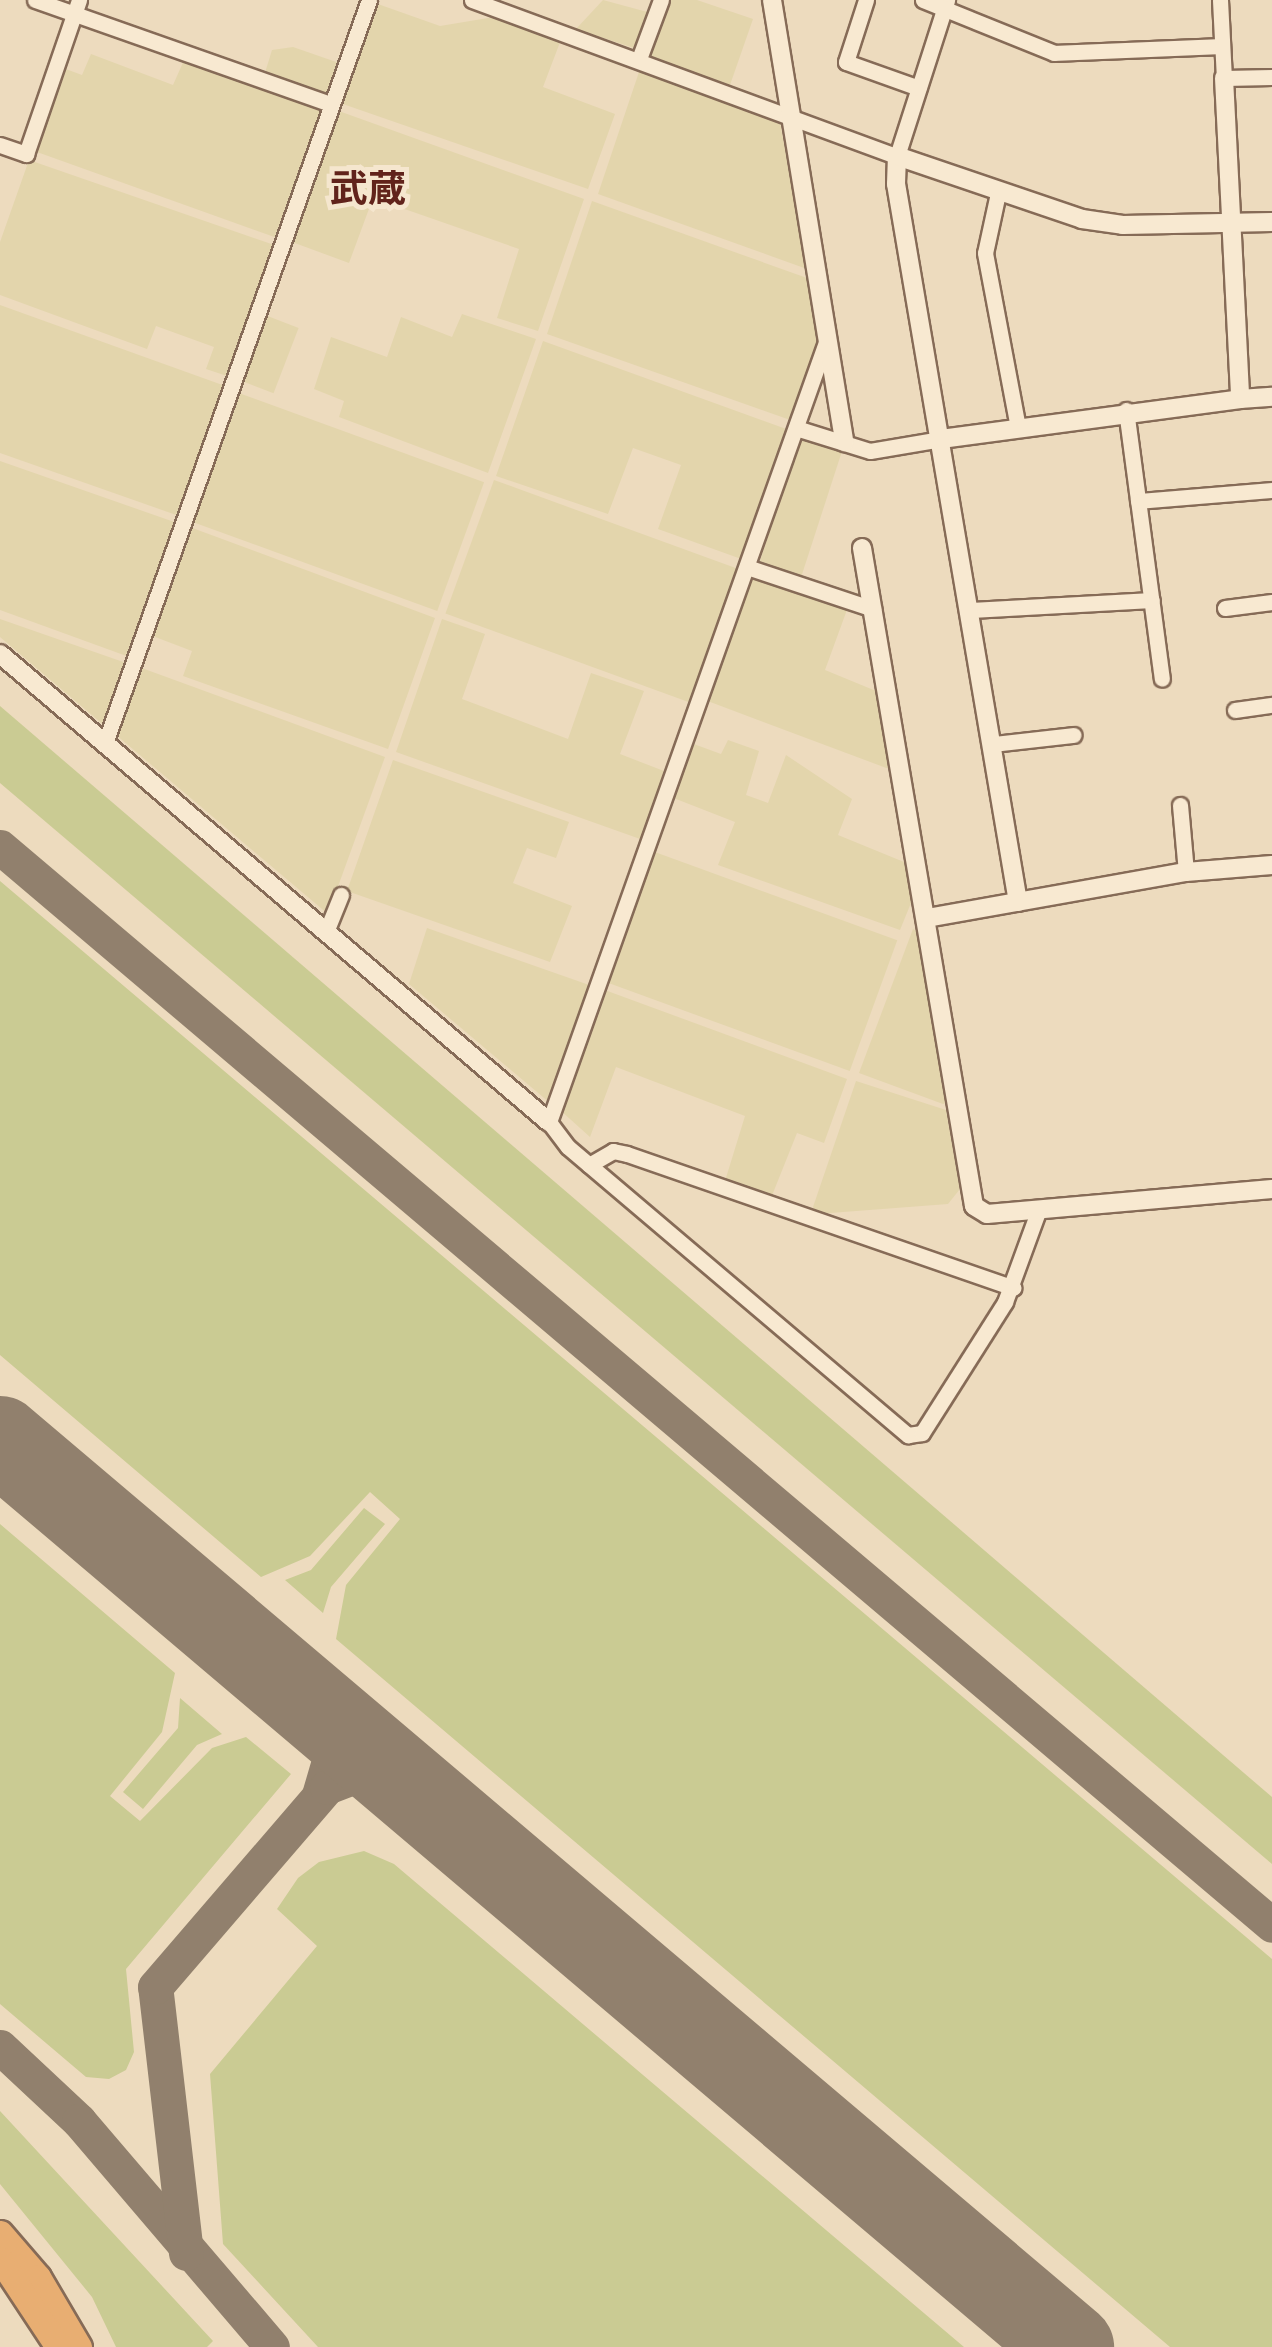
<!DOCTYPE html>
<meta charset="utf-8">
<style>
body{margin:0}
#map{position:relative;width:1272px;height:2347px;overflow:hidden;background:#eddbbe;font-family:Spectral,"Noto Sans JP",serif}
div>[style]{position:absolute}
.farmland>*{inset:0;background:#e3d5ac;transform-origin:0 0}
.green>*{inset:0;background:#cacb93}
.taxiway>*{height:35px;margin:-17.5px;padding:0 17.5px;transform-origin:17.5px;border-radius:17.5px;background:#91806d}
.runway>*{height:88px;margin:-44px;padding:0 44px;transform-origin:44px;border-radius:44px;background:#91806d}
.roads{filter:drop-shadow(2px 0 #866b57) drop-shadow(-2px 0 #866b57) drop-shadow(0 2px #866b57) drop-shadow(0 -2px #866b57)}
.minor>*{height:15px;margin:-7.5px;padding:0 7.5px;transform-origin:7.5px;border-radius:7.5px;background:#f8e9d1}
.tertiary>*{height:18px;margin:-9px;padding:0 9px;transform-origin:9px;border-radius:9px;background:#f8e9d1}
.trunk>*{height:25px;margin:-12.5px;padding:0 12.5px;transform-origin:12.5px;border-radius:12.5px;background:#e8ae72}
span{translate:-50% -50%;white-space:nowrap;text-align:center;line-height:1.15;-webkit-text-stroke:10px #f5e6ce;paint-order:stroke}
.neighbourhood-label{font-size:38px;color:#61231b;font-weight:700}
</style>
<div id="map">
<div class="farmland">
<div style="clip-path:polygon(603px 0,651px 13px,637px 49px,576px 29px)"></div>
<div style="clip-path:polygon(666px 0,697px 0,753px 19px,730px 85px,646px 55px)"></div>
<div style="clip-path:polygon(375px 3px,440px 26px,500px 16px,562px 37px,543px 87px,615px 114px,588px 189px,340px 103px)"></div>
<div style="clip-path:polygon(293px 47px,342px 64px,331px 95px,264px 76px,272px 50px)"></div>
<div style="clip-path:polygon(91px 54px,173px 85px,185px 58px,325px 108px,280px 239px,37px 152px,63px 68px,82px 75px)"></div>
<div style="clip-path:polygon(642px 63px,778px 112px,807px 269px,598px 194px)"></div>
<div style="clip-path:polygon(336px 110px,584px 199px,538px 331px,497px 318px,519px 249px,373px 198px,349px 263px,292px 242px)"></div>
<div style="clip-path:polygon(29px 160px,280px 247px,230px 377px,206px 369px,214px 347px,156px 326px,147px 349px,0 295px,0 242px)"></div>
<div style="clip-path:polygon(592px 201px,807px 278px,818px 349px,793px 421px,547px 334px)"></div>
<div style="clip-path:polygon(0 305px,228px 387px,182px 517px,0 453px)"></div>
<div style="clip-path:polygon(462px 314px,536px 339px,488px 473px,339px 417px,344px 401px,314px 389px,331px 337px,387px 357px,401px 317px,452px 337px)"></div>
<div style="left:265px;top:315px;width:36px;height:70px;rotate:21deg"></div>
<div style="clip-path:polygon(543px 341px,789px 430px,744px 560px,658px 529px,681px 465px,633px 448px,608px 514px,496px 476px)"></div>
<div style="left:236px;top:392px;width:264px;height:137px;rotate:20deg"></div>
<div style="left:801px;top:435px;width:44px;height:137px;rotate:18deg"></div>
<div style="clip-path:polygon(0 461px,180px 524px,132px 658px,0 610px)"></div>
<div style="left:494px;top:480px;width:263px;height:142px;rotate:20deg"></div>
<div style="clip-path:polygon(187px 526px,435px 618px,388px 749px,183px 676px,192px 651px,150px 635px)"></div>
<div style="clip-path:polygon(750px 573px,848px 607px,825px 670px,876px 691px,889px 769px,705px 700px)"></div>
<div style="clip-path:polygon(0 619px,129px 664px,106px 727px,0 637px)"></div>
<div style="clip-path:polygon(442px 619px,485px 634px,462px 699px,568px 739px,591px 673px,644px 691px,620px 754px,669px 773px,643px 840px,396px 752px)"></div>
<div style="clip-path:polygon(139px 667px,385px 757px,328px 914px,115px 734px)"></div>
<div style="clip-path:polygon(728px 740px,759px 751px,746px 795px,768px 803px,786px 755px,852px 799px,838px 835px,904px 862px,913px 898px,900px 930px,718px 865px,735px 822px,671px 797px,691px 743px,721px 754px)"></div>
<div style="clip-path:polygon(393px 760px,569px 822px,556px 858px,527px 848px,513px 883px,572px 906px,550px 962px,347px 891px)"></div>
<div style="left:652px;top:851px;width:261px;height:139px;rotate:20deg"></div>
<div style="clip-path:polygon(427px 928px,592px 986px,550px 1103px,409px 984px)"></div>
<div style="clip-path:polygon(913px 929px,919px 933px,949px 1102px,943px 1104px,859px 1073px)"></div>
<div style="clip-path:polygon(602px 989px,847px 1079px,824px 1143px,797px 1133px,771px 1198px,725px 1181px,745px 1116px,616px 1067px,590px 1137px,560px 1110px)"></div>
<div style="clip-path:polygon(856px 1081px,946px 1110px,960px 1189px,948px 1204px,817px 1214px,813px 1207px)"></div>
</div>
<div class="green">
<div style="clip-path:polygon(0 706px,1272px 1797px,1272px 1864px,0 783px)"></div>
<div style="clip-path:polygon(0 881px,1272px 1959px,1272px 2347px,1170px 2347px,336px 1639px,346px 1585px,400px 1519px,370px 1492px,310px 1556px,261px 1577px,0 1355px)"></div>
<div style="clip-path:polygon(364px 1508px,385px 1524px,331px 1587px,323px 1613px,285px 1580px,311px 1570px)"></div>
<div style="clip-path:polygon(0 1524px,175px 1673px,162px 1732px,110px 1796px,140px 1821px,212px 1748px,246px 1737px,291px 1774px,126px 1969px,134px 2052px,126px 2070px,109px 2079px,86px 2077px,0 2004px)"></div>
<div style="clip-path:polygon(180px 1698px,222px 1734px,197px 1745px,143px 1809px,123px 1792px,178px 1728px)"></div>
<div style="clip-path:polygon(364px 1851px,394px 1864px,964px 2347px,318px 2347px,223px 2244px,210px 2074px,317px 1946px,277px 1909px,298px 1878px,319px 1862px)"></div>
<div style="clip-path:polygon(0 2111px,213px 2341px,207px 2347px,116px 2347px,92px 2297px,0 2184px)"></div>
</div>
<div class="taxiway">
<div style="left:0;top:847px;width:1667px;rotate:40.28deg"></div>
<div style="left:319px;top:1795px;width:50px;rotate:-73.7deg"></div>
<div style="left:333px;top:1747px;width:36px;rotate:-108deg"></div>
<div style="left:0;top:2047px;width:108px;rotate:43.1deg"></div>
<div style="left:79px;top:2121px;width:297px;rotate:49.5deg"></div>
<div style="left:186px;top:2253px;width:268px;rotate:-96.6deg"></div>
<div style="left:155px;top:1987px;width:264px;rotate:-49.3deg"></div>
<div style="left:327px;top:1787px;width:39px;rotate:-21deg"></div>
<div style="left:363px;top:1773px;width:41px;rotate:11.3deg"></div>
</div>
<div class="runway">
<div style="left:0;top:1440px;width:1403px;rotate:40.29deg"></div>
</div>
<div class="roads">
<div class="minor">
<div style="left:35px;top:0;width:314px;rotate:19.4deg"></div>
<div style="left:472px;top:0;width:453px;rotate:20.2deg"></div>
<div style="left:897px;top:156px;width:164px;rotate:-72.2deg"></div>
<div style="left:866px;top:0;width:65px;rotate:107.9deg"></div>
<div style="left:846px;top:62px;width:77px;rotate:19.6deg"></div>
<div style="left:923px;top:0;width:141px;rotate:22deg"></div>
<div style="left:1054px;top:53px;width:167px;rotate:-2.4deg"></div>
<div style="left:1220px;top:0;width:78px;rotate:87.1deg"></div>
<div style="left:1224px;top:78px;width:48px;rotate:-1.2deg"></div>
<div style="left:639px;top:59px;width:63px;rotate:-69.6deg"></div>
<div style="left:0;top:145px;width:28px;rotate:19deg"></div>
<div style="left:26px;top:154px;width:163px;rotate:-71deg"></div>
<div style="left:998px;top:193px;width:61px;rotate:102.2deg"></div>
<div style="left:985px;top:253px;width:178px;rotate:79.3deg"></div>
<div style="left:1126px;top:410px;width:271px;rotate:82.4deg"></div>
<div style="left:796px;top:428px;width:77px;rotate:17.3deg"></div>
<div style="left:870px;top:451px;width:72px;rotate:-9.6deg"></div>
<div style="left:1138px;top:501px;width:134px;rotate:-4.7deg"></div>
<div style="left:747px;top:567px;width:133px;rotate:18.4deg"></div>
<div style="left:1225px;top:608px;width:47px;rotate:-7.3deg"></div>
<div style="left:971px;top:610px;width:181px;rotate:-3.2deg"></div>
<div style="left:1235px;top:710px;width:37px;rotate:-8deg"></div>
<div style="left:105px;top:743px;width:789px;rotate:-70.44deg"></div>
<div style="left:993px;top:744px;width:81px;rotate:-6.4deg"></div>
<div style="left:1180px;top:805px;width:67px;rotate:84.9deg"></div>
<div style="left:326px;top:932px;width:40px;rotate:-68deg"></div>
<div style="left:549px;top:1122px;width:831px;rotate:-70.45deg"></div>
<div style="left:549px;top:1122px;width:31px;rotate:53deg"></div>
<div style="left:568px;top:1147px;width:446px;rotate:40.3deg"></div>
<div style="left:908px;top:1435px;width:14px;rotate:-8deg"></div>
<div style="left:922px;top:1433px;width:155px;rotate:-57.6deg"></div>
<div style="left:1005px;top:1302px;width:99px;rotate:-69.9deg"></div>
<div style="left:589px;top:1165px;width:28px;rotate:-30deg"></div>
<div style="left:613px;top:1151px;width:14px;rotate:12deg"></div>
<div style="left:627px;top:1154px;width:409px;rotate:19.1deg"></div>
</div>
<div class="tertiary">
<div style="left:772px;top:0;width:448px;rotate:80.7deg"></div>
<div style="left:1224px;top:78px;width:321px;rotate:87.1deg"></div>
<div style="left:1240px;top:399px;width:32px;rotate:-4deg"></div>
<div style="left:941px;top:439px;width:302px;rotate:-7.6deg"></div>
<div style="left:862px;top:548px;width:667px;rotate:80.34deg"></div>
<div style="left:974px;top:1206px;width:15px;rotate:32deg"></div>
<div style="left:987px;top:1214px;width:286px;rotate:-5deg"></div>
<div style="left:0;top:654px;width:721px;rotate:40.45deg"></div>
<div style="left:1018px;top:902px;width:728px;rotate:-99.64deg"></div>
<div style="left:896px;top:184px;width:28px;rotate:-88deg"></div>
<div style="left:897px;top:156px;width:195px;rotate:18.8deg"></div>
<div style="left:1082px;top:219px;width:41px;rotate:8.3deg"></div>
<div style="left:1123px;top:225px;width:149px;rotate:-1.2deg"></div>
<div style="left:927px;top:918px;width:263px;rotate:-10.1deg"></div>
<div style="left:1186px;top:872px;width:86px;rotate:-4.7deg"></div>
</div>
<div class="trunk">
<div style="left:0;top:2233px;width:58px;rotate:49.2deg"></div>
<div style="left:38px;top:2277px;width:81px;rotate:59.6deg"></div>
<div style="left:0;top:2259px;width:105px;rotate:56.6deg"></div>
</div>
</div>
<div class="neighbourhood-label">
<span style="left:368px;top:192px">武蔵</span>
</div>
</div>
